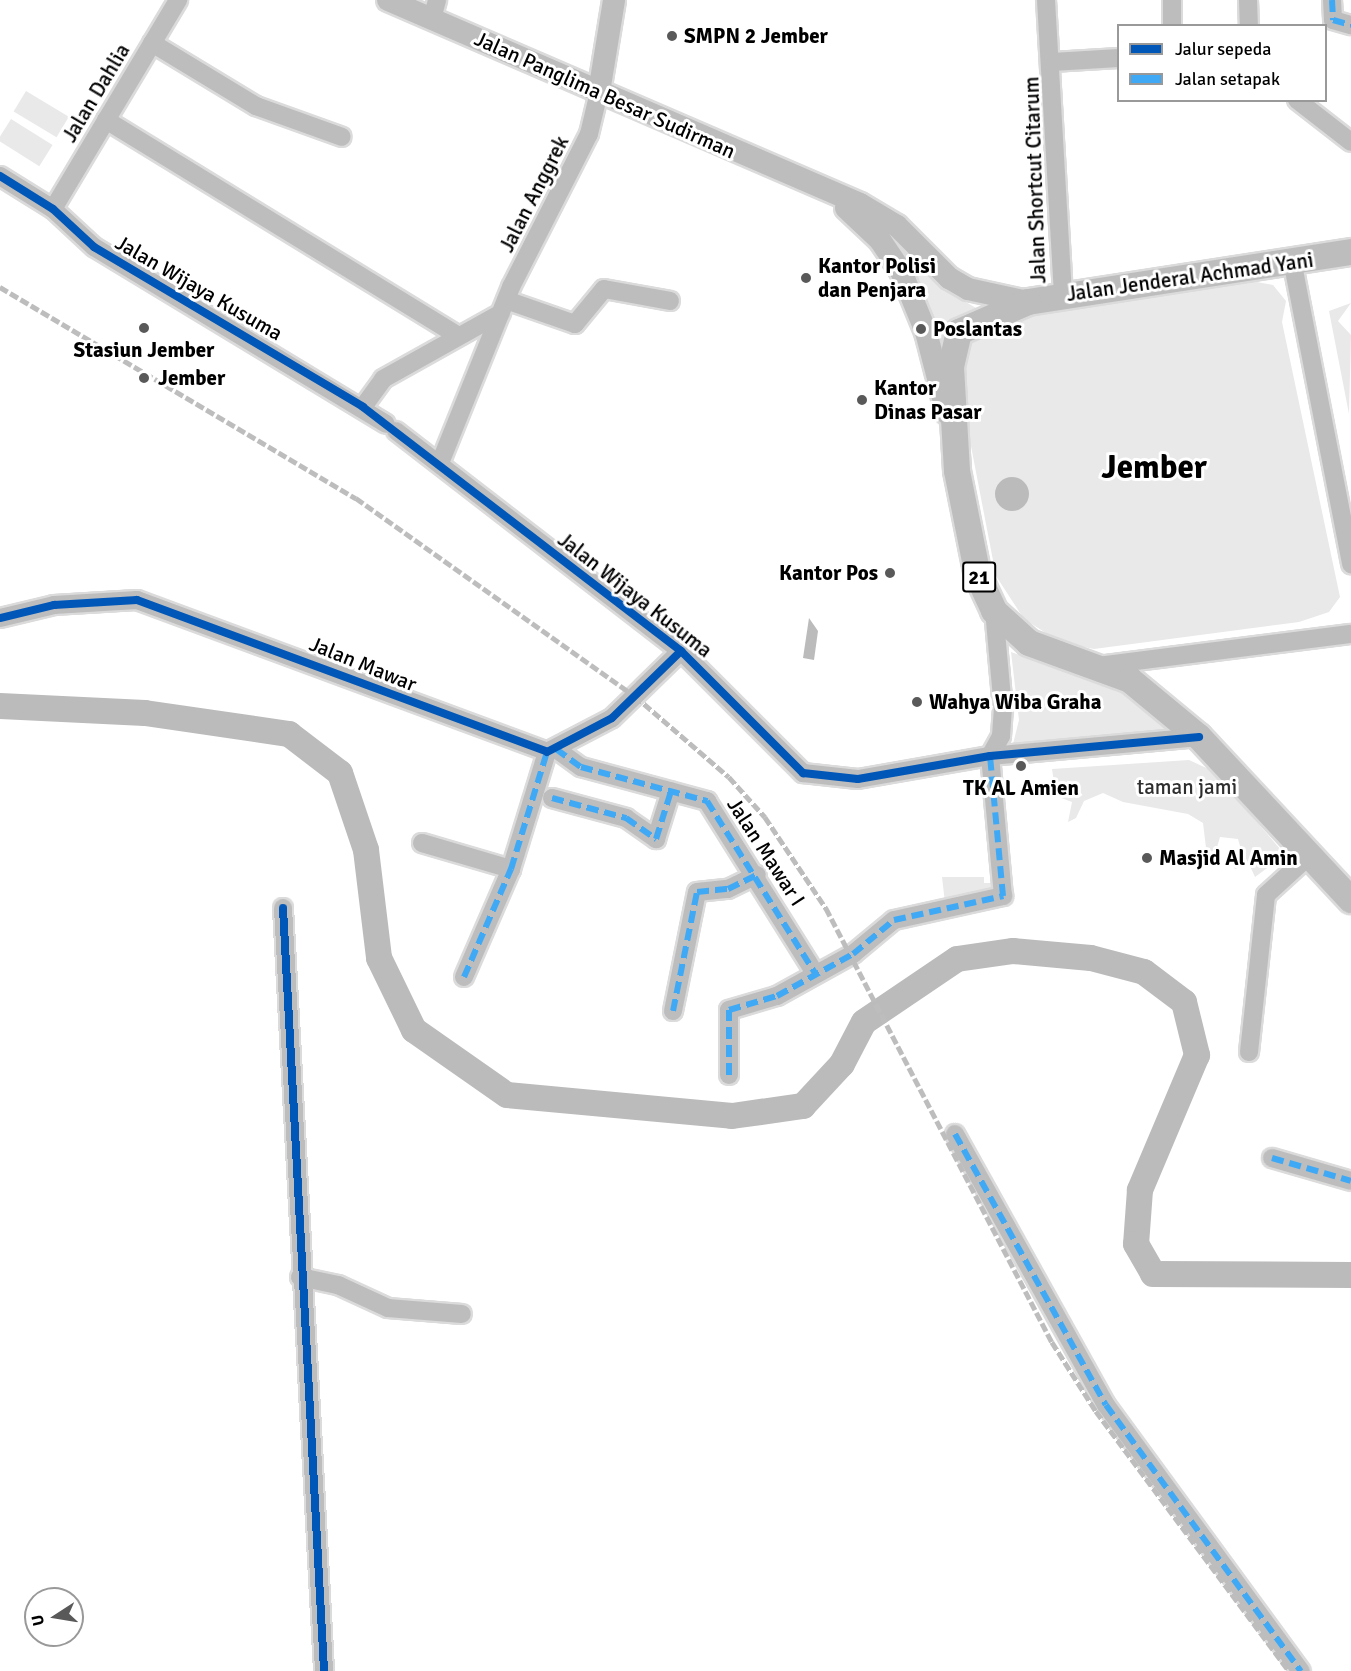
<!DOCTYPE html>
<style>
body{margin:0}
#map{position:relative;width:1351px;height:1671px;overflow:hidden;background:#fff;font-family:Signika,sans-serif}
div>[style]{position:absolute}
.green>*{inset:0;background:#e9e9e9;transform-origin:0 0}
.water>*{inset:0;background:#bbb}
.round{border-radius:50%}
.river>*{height:26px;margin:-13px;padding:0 13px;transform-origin:13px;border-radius:13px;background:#bbb}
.roads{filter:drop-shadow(2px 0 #dbdbdb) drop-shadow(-2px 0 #dbdbdb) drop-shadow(0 2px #dbdbdb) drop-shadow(0 -2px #dbdbdb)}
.minor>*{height:18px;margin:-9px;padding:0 9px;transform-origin:9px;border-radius:9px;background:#bdbdbd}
.major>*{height:22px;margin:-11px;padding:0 11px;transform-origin:11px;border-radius:11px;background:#bdbdbd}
.highway>*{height:26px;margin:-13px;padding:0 13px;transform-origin:13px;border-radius:13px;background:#bdbdbd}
.rail>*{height:4.5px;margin-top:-2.25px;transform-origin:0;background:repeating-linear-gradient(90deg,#bdbdbd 0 9px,transparent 0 12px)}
.quiet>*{height:6px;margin-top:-3px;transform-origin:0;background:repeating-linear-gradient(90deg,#3fa9f5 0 12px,transparent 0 18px)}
.cycleway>*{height:8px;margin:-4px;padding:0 4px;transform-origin:4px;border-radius:4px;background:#0057b8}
.dots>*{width:16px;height:16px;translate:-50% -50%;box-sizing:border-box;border:3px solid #fff;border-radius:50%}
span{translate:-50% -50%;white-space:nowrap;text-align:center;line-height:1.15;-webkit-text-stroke:6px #fff;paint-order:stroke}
.shield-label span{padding:2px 4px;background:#fff;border:2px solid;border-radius:4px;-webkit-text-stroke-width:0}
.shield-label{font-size:20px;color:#000;font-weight:700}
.poi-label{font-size:21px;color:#000;font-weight:700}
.left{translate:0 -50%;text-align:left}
.right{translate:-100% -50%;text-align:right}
.street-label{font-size:21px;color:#000}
.park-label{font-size:21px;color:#2e2e2e}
.town-label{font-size:33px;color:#000;font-weight:700}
.legend{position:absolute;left:1117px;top:24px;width:210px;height:78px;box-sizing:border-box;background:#fff;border:2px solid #999;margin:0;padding:8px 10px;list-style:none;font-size:18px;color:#000}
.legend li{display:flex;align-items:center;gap:12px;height:30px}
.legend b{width:30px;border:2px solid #999}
.north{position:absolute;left:24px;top:1587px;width:60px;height:60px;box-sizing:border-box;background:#fff;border:2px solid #999;border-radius:50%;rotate:258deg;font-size:16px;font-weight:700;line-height:24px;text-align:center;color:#000}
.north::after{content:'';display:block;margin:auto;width:21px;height:27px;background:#595959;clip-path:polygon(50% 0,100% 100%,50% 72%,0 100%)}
</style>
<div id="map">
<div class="green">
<div style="left:26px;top:91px;width:50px;height:24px;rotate:31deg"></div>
<div style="left:11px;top:119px;width:49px;height:25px;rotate:32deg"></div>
<div style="clip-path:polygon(871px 216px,949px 292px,976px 308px,940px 366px,927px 304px,898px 248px)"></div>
<div style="clip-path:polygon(1251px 281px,1273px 285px,1286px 301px,1282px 322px,1340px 597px,1329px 612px,1299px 622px,1094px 649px,1060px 642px,1024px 619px,996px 576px,961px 394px,961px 346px,992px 323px)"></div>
<div style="clip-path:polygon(1351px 303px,1338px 321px,1351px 335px,1349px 414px,1329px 311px)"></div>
<div style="clip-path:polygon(1011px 652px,1127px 694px,1180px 734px,1012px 748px,1019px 720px)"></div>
<div style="clip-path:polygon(1189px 760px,1213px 771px,1293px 864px,1281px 872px,1274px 863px,1255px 877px,1249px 864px,1235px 869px,1231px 863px,1242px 853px,1238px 839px,1220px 837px,1215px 854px,1206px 848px,1203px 823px,1188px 814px,1123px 802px,1103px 793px,1084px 801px,1076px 818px,1068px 822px,1072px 802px,1056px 796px,1052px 769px)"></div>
<div style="clip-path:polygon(942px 877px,984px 877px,984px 883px,995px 883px,995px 895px,945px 903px)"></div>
</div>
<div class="water">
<div class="round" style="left:995px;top:477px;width:34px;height:34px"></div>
<div style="clip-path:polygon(809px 618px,818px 631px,814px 660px,803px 658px)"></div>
</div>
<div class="river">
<div style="left:0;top:706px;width:145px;rotate:2.8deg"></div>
<div style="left:145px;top:713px;width:146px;rotate:8.3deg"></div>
<div style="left:289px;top:734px;width:64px;rotate:37.4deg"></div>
<div style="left:340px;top:773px;width:81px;rotate:71.3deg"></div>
<div style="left:366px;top:850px;width:109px;rotate:83.1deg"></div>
<div style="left:379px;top:958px;width:80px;rotate:64.1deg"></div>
<div style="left:414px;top:1030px;width:113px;rotate:35deg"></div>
<div style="left:507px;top:1095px;width:226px;rotate:5.3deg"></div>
<div style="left:732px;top:1116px;width:72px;rotate:-8deg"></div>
<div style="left:803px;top:1106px;width:57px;rotate:-47.1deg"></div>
<div style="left:842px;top:1064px;width:47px;rotate:-62.4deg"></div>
<div style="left:864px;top:1022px;width:112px;rotate:-34.1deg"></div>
<div style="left:957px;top:959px;width:57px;rotate:-8.1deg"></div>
<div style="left:1013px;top:951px;width:78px;rotate:5.1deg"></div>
<div style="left:1091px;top:958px;width:55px;rotate:14.8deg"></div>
<div style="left:1144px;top:972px;width:50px;rotate:36.9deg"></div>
<div style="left:1184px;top:1002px;width:55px;rotate:76.2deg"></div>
<div style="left:1197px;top:1055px;width:147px;rotate:112.9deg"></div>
<div style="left:1140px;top:1190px;width:54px;rotate:94.2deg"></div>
<div style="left:1136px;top:1244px;width:34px;rotate:60deg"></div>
<div style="left:1153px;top:1274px;width:198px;rotate:0.3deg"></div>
</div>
<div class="roads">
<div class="minor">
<div style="left:1046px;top:0;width:295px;rotate:86.7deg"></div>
<div style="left:1248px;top:0;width:26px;rotate:88deg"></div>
<div style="left:1332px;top:0;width:20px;rotate:87deg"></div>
<div style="left:1333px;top:20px;width:19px;rotate:16deg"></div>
<div style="left:432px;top:19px;width:20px;rotate:-75deg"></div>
<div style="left:1172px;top:26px;width:26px;rotate:-90deg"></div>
<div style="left:152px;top:43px;width:122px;rotate:31.2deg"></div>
<div style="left:256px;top:106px;width:91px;rotate:19.8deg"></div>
<div style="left:1053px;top:62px;width:65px;rotate:-3.5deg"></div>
<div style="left:1297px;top:100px;width:68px;rotate:37.9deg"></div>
<div style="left:106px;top:120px;width:412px;rotate:31.5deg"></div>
<div style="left:0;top:176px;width:62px;rotate:31.9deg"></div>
<div style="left:53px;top:209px;width:56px;rotate:42.8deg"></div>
<div style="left:94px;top:247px;width:341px;rotate:31.2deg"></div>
<div style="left:53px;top:209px;width:244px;rotate:-59.1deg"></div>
<div style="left:1293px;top:265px;width:305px;rotate:79deg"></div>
<div style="left:506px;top:300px;width:73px;rotate:19.2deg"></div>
<div style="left:575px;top:324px;width:45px;rotate:-50.4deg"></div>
<div style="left:604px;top:289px;width:67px;rotate:10.3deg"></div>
<div style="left:363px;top:407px;width:34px;rotate:-54deg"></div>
<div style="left:383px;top:379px;width:135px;rotate:-29.2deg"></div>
<div style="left:396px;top:431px;width:360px;rotate:37.7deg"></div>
<div style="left:681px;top:651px;width:173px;rotate:45deg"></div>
<div style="left:803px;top:773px;width:55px;rotate:6.2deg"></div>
<div style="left:858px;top:779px;width:134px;rotate:-9.9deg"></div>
<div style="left:990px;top:756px;width:210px;rotate:-5.2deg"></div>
<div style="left:440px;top:463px;width:190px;rotate:-68deg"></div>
<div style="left:511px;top:287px;width:172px;rotate:-63deg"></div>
<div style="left:589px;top:134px;width:43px;rotate:-76.6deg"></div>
<div style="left:0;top:618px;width:56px;rotate:-13.5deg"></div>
<div style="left:54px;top:605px;width:83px;rotate:-3.4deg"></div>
<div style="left:137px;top:600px;width:437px;rotate:20.3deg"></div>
<div style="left:547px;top:752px;width:73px;rotate:-27.6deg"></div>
<div style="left:612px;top:718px;width:96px;rotate:-44.2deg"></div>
<div style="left:1097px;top:666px;width:256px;rotate:-7.2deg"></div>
<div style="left:556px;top:749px;width:31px;rotate:36deg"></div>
<div style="left:581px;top:767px;width:131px;rotate:15.1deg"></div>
<div style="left:707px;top:801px;width:203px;rotate:57.9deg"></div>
<div style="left:990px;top:756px;width:23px;rotate:-61deg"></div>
<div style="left:1001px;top:736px;width:27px;rotate:-86deg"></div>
<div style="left:1003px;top:709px;width:98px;rotate:-95.2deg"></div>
<div style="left:552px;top:798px;width:77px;rotate:15.1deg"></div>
<div style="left:626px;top:818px;width:37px;rotate:35deg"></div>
<div style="left:656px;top:839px;width:50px;rotate:-72.6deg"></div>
<div style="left:422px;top:843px;width:93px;rotate:16.3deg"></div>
<div style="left:283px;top:908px;width:764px;rotate:86.92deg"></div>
<div style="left:464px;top:977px;width:118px;rotate:-66.5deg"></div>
<div style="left:511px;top:869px;width:122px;rotate:-72.9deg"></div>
<div style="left:673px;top:1011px;width:121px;rotate:-78.6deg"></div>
<div style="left:697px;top:892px;width:31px;rotate:-6deg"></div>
<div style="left:728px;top:889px;width:32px;rotate:-26deg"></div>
<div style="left:1249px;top:1052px;width:158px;rotate:-83.8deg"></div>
<div style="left:1266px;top:895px;width:61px;rotate:-42.3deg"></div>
<div style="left:729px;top:1075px;width:65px;rotate:-90deg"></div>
<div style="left:729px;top:1010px;width:50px;rotate:-16.3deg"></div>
<div style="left:777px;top:996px;width:87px;rotate:-28.9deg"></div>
<div style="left:853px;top:954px;width:53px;rotate:-39.7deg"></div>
<div style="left:894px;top:920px;width:112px;rotate:-12.4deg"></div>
<div style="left:1003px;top:896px;width:141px;rotate:-95.3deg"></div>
<div style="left:955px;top:1134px;width:310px;rotate:60.9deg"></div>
<div style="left:1106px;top:1405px;width:330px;rotate:53.8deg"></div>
<div style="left:1272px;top:1158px;width:82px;rotate:16.2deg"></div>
<div style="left:300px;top:1277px;width:39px;rotate:12deg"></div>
<div style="left:338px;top:1285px;width:55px;rotate:24.7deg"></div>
<div style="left:388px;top:1308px;width:74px;rotate:4.6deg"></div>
</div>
<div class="major">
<div style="left:388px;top:0;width:514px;rotate:23.37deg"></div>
<div style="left:860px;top:204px;width:43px;rotate:30.7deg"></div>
<div style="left:897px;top:226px;width:74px;rotate:45deg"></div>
<div style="left:949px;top:278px;width:22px;rotate:30deg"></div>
<div style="left:968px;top:289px;width:61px;rotate:12.2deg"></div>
<div style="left:599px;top:92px;width:93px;rotate:-80.7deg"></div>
<div style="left:846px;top:208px;width:47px;rotate:43.3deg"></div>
<div style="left:880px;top:240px;width:37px;rotate:56deg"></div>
<div style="left:901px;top:271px;width:66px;rotate:67.7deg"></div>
<div style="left:926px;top:332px;width:84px;rotate:75.5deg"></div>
</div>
<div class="highway">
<div style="left:1351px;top:252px;width:327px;rotate:171.2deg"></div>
<div style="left:1028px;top:302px;width:75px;rotate:156.5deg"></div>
<div style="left:959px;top:332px;width:36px;rotate:103deg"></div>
<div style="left:951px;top:367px;width:104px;rotate:86.7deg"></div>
<div style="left:957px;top:471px;width:107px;rotate:78.7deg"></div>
<div style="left:978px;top:576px;width:38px;rotate:65deg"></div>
<div style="left:994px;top:611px;width:47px;rotate:42.4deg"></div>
<div style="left:1029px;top:643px;width:108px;rotate:20.1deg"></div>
<div style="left:1130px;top:680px;width:89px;rotate:39.6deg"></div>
<div style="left:1199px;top:737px;width:223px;rotate:47deg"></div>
</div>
</div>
<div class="rail">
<div style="left:0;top:287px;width:414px;rotate:30.7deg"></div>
<div style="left:356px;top:498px;width:342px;rotate:35.4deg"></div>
<div style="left:635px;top:696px;width:124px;rotate:40.8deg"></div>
<div style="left:729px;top:777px;width:54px;rotate:48deg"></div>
<div style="left:765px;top:817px;width:110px;rotate:56.2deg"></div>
<div style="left:826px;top:908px;width:489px;rotate:62.5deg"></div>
<div style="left:1052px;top:1342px;width:82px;rotate:57.5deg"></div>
<div style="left:1096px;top:1411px;width:324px;rotate:53.4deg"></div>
</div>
<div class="quiet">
<div style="left:1332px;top:0;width:20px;rotate:87deg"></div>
<div style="left:1333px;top:20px;width:19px;rotate:16deg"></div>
<div style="left:556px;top:749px;width:31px;rotate:36deg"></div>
<div style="left:581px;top:767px;width:131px;rotate:15.1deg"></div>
<div style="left:707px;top:801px;width:203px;rotate:57.9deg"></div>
<div style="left:552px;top:798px;width:77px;rotate:15.1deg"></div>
<div style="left:626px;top:818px;width:37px;rotate:35deg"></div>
<div style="left:656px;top:839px;width:50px;rotate:-72.6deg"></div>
<div style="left:464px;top:977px;width:118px;rotate:-66.5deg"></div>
<div style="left:511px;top:869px;width:122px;rotate:-72.9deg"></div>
<div style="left:673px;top:1011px;width:121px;rotate:-78.6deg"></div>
<div style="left:697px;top:892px;width:31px;rotate:-6deg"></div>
<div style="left:728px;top:889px;width:32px;rotate:-26deg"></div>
<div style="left:729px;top:1075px;width:65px;rotate:-90deg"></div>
<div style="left:729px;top:1010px;width:50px;rotate:-16.3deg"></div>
<div style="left:777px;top:996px;width:87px;rotate:-28.9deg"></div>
<div style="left:853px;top:954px;width:53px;rotate:-39.7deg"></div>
<div style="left:894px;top:920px;width:112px;rotate:-12.4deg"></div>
<div style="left:1003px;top:896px;width:141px;rotate:-95.3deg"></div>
<div style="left:955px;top:1134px;width:310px;rotate:60.9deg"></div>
<div style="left:1106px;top:1405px;width:330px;rotate:53.8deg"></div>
<div style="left:1272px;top:1158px;width:82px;rotate:16.2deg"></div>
</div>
<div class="cycleway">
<div style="left:0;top:176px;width:62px;rotate:31.9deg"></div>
<div style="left:53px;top:209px;width:56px;rotate:42.8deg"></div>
<div style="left:94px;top:247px;width:313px;rotate:30.7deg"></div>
<div style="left:363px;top:407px;width:401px;rotate:37.5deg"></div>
<div style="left:681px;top:651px;width:173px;rotate:45deg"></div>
<div style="left:803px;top:773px;width:55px;rotate:6.2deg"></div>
<div style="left:858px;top:779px;width:134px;rotate:-9.9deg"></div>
<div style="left:990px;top:756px;width:210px;rotate:-5.2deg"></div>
<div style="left:0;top:618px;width:56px;rotate:-13.5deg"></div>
<div style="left:54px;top:605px;width:83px;rotate:-3.4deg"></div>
<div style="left:137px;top:600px;width:437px;rotate:20.3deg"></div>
<div style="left:547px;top:752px;width:73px;rotate:-27.6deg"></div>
<div style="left:612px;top:718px;width:96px;rotate:-44.2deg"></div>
<div style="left:283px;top:908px;width:764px;rotate:86.92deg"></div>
</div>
<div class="dots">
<div style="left:672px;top:36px;background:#595959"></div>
<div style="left:806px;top:278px;background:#595959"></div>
<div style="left:144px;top:328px;background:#595959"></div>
<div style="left:921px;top:329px;background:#595959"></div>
<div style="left:144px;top:378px;background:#595959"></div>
<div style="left:862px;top:400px;background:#595959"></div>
<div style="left:890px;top:573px;background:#595959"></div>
<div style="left:917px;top:702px;background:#595959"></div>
<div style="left:1021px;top:766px;background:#595959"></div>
<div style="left:1147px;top:858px;background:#595959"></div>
</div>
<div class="shield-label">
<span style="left:979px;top:577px">21</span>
</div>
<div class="poi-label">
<span class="left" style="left:684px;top:36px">SMPN 2 Jember</span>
<span class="left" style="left:818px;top:278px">Kantor Polisi<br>dan Penjara</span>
<span class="left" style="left:933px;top:329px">Poslantas</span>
<span style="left:144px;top:350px">Stasiun Jember</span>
<span class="left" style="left:158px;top:378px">Jember</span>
<span class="left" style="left:874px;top:400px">Kantor<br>Dinas Pasar</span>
<span class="right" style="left:878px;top:573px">Kantor Pos</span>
<span class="left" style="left:929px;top:702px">Wahya Wiba Graha</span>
<span style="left:1021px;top:788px">TK AL Amien</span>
<span class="left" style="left:1159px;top:858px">Masjid Al Amin</span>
</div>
<div class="street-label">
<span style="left:96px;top:93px;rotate:-59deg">Jalan Dahlia</span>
<span style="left:605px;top:95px;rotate:24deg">Jalan Panglima Besar Sudirman</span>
<span style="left:1035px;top:180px;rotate:-92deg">Jalan Shortcut Citarum</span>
<span style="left:534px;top:194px;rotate:-63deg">Jalan Anggrek</span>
<span style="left:1190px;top:277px;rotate:-8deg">Jalan Jenderal Achmad Yani</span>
<span style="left:199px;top:288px;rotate:30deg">Jalan Wijaya Kusuma</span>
<span style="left:635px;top:595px;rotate:38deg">Jalan Wijaya Kusuma</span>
<span style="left:363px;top:664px;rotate:22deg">Jalan Mawar</span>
<span style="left:766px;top:852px;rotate:57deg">Jalan Mawar I</span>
</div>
<div class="park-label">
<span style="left:1187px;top:787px">taman jami</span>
</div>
<div class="town-label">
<span style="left:1154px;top:468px">Jember</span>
</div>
<ul class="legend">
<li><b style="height:8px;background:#0057b8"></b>Jalur sepeda</li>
<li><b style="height:8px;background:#3fa9f5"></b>Jalan setapak</li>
</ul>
<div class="north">U</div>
</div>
